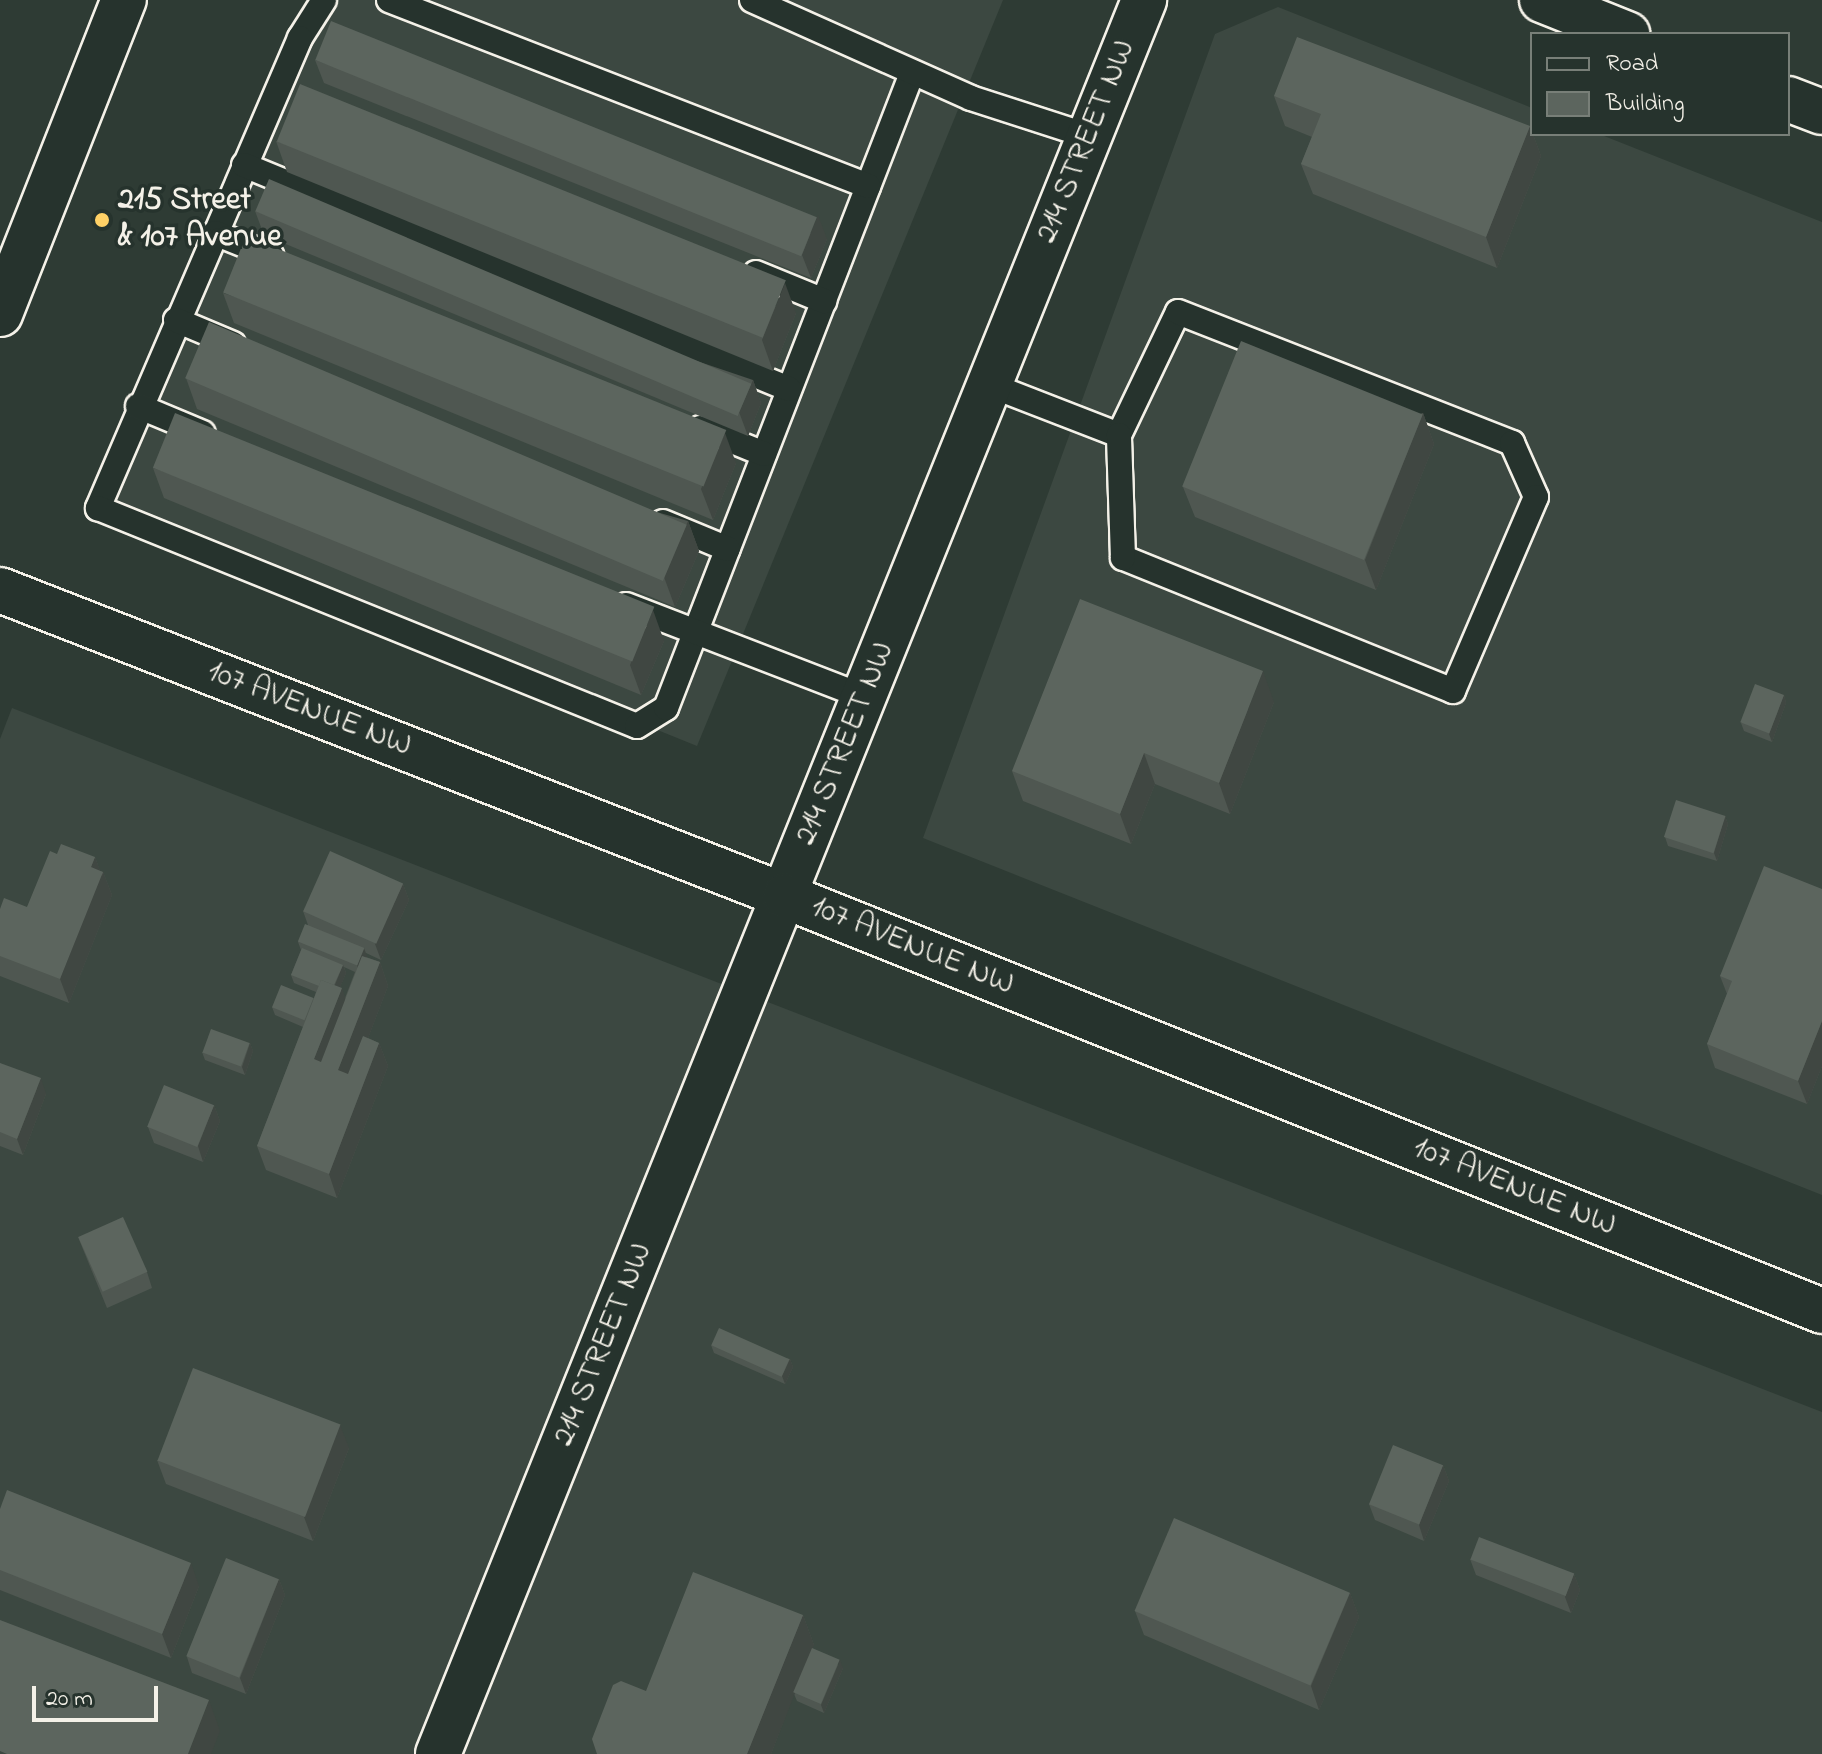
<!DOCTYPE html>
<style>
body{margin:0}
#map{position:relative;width:1822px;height:1754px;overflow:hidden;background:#2e3b34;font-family:"Indie Flower",sans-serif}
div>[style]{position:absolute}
.built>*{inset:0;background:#3c4841}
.roads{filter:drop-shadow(2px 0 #f4f1e8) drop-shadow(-2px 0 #f4f1e8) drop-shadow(0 2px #f4f1e8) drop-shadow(0 -2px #f4f1e8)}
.lane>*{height:24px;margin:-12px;padding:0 12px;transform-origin:12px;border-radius:12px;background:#26332d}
.street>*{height:44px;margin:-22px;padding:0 22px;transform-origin:22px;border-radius:22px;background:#26332d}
.secondary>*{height:44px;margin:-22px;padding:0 22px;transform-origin:22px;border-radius:22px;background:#26332d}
.wall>*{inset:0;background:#4f5751}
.shaded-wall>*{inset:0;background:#404742}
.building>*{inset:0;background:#5c655e;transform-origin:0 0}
.dots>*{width:22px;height:22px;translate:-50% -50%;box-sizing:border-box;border:4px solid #26332d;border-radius:50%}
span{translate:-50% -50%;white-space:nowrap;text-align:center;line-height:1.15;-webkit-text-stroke:7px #26332d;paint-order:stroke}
.street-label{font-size:32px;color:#f4f1e8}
.poi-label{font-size:32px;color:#f4f1e8;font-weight:700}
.left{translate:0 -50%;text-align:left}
.legend{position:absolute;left:1530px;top:32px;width:260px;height:104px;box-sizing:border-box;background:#26332d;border:2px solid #787f78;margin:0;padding:10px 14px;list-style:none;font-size:24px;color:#f4f1e8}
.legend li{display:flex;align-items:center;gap:16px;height:40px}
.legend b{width:40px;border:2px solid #787f78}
.scale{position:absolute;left:32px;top:1686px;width:126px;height:36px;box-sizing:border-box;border:4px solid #f4f1e8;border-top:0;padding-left:10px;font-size:24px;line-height:28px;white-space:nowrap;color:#f4f1e8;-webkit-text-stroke:6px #26332d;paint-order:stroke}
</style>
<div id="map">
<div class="built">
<div style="clip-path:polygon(306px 0,1003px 0,697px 746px,106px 507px)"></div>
<div style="clip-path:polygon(1278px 7px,1532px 108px,1532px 134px,1599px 134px,1822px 222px,1822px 1195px,923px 838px,1215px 34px)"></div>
<div style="clip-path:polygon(12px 708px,1822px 1412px,1822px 1754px,0 1754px,0 739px)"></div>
</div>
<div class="roads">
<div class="lane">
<div style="left:324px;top:0;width:45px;rotate:122.3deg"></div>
<div style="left:300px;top:38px;width:512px;rotate:113.26deg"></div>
<div style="left:98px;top:508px;width:581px;rotate:22.02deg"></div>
<div style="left:637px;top:726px;width:34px;rotate:-32deg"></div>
<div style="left:666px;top:708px;width:681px;rotate:-68.82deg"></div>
<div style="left:389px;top:0;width:514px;rotate:21.22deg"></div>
<div style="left:752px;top:0;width:240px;rotate:24.1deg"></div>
<div style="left:971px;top:98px;width:124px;rotate:17.9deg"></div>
<div style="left:244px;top:165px;width:589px;rotate:22.34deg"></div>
<div style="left:215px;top:233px;width:61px;rotate:22deg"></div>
<div style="left:756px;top:273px;width:74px;rotate:22.4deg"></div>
<div style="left:176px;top:320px;width:62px;rotate:22.8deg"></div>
<div style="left:990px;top:385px;width:138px;rotate:21.2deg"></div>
<div style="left:1119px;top:435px;width:136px;rotate:-64.4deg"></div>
<div style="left:1178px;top:312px;width:359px;rotate:21.4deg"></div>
<div style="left:1512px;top:443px;width:59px;rotate:66deg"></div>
<div style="left:1536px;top:497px;width:211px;rotate:113.2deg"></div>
<div style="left:1453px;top:691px;width:356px;rotate:-158deg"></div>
<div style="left:1123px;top:558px;width:123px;rotate:-91.9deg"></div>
<div style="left:138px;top:406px;width:70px;rotate:22.6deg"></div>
<div style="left:700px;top:428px;width:69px;rotate:22.1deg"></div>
<div style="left:663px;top:522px;width:70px;rotate:22.6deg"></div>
<div style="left:626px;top:605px;width:256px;rotate:21.1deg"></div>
</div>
<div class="street">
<div style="left:1542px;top:0;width:92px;rotate:21.8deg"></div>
<div style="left:1788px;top:99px;width:36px;rotate:21deg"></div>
<div style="left:438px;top:1754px;width:1891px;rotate:-68.07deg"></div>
</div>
<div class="secondary">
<div style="left:0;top:314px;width:338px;rotate:-68.5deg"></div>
<div style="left:0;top:590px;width:843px;rotate:21.3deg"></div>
<div style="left:785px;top:896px;width:1117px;rotate:21.81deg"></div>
</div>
</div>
<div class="wall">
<div style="clip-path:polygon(315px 60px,827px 239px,811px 278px,324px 83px)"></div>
<div style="clip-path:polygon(1274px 96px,1530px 126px,1541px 156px,1497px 268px,1313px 194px,1301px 164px,1312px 137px,1285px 126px)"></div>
<div style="clip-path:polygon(276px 141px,796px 313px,773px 371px,287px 172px)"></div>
<div style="clip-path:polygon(255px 211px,753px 380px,761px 403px,748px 436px,264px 235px)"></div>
<div style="clip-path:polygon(223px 293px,736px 463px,713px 520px,234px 323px)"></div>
<div style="clip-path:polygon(186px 378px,688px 521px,699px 551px,675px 607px,197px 409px)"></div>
<div style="clip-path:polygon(1423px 413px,1434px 444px,1376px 590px,1195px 517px,1183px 487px)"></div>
<div style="clip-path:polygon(153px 468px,664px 641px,641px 695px,164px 498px)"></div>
<div style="clip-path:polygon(1784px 695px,1786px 703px,1772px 742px,1744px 731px,1741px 723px)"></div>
<div style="clip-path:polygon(1274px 702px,1230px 814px,1155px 784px,1131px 844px,1023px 801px,1012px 771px)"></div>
<div style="clip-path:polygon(1725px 816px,1728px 824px,1717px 861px,1668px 846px,1665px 837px)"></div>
<div style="clip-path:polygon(57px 854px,95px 857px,100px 871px,103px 872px,112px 895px,69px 1003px,0 976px,0 909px,27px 907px)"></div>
<div style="clip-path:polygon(evenodd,403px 884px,409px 900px,381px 960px,366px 953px,366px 957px,380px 962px,388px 986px,368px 1038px,379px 1043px,388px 1066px,337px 1198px,266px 1170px,257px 1146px,303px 1027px,275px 1015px,272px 1007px,314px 998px,316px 992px,294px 983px,291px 975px,301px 950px,298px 942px,308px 925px,303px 911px,403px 884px,344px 967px,355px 972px,345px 998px,340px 987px,346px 973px,344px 967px)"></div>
<div style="clip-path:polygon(1822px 889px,1822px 1066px,1807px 1104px,1715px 1068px,1707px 1044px,1727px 994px,1720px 976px)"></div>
<div style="clip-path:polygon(250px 1043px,253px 1051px,245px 1075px,205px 1060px,202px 1052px)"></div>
<div style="clip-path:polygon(0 1063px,46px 1094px,23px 1155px,0 1146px)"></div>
<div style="clip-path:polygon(214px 1105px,220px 1121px,203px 1162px,154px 1143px,148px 1127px)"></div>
<div style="clip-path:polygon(78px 1237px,147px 1272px,152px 1288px,107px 1308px)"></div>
<div style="clip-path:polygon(711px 1345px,790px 1359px,793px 1367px,785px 1384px,714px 1353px)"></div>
<div style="clip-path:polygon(349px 1448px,313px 1541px,166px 1484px,157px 1460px)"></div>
<div style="clip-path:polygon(1443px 1465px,1449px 1481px,1424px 1541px,1375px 1520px,1369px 1504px)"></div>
<div style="clip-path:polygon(0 1509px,199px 1586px,171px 1658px,0 1590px)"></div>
<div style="clip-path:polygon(1470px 1559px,1574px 1574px,1580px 1590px,1571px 1613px,1476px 1575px)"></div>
<div style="clip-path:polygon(279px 1579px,285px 1595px,246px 1694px,192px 1673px,187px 1657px)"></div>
<div style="clip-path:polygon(1350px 1593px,1359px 1617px,1319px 1710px,1144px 1635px,1135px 1611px)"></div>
<div style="clip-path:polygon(803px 1615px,814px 1645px,812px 1648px,843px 1668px,824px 1713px,797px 1701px,794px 1694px,771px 1754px,597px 1754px,646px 1691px)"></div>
</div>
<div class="shaded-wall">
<div style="clip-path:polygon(1530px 126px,1541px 156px,1497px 268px,1486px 237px)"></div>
<div style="clip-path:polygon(818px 215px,827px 239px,811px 278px,802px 255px)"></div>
<div style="clip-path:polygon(785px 283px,796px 313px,773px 371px,762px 340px)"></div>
<div style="clip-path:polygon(753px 380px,761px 403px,748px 436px,739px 412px)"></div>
<div style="clip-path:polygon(1423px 413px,1434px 444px,1376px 590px,1365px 560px)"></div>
<div style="clip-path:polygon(725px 433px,736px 463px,713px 520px,701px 489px)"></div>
<div style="clip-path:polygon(688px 521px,699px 551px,675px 607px,664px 577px)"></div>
<div style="clip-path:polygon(653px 610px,664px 641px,641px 695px,630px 665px)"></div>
<div style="clip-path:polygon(1263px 671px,1274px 702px,1230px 814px,1219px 783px)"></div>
<div style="clip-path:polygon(1784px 695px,1786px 703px,1772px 742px,1769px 734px)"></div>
<div style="clip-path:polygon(1144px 753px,1155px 784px,1131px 844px,1120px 814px)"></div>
<div style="clip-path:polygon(1725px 816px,1728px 824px,1717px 861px,1714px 853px)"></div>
<div style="clip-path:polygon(95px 857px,102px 876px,103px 872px,112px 895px,69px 1003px,60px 979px,91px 867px)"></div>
<div style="clip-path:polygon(403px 884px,409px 900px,381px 960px,375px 944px)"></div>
<div style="clip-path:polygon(364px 948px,367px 956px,360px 974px,357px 965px)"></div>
<div style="clip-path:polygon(380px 962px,388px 986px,347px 1093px,338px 1070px)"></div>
<div style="clip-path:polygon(343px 965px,346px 973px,335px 1000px,332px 992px)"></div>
<div style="clip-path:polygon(342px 988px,350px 1012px,323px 1083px,314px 1059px)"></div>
<div style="clip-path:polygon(1822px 1021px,1822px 1066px,1807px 1104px,1798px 1081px)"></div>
<div style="clip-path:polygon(250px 1043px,253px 1051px,245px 1075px,242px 1067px)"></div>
<div style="clip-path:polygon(379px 1043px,388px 1066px,337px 1198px,329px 1174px)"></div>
<div style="clip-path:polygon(41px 1078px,46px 1094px,23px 1155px,17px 1139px)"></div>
<div style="clip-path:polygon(214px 1105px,220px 1121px,203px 1162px,198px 1146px)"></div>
<div style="clip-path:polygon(790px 1359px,793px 1367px,785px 1384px,782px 1376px)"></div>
<div style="clip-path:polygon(340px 1425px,349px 1448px,313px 1541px,304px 1517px)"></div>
<div style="clip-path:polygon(1443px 1465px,1449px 1481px,1424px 1541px,1419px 1525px)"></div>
<div style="clip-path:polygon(191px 1563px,199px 1586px,171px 1658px,162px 1634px)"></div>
<div style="clip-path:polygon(1574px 1574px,1580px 1590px,1571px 1613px,1565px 1597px)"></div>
<div style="clip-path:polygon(279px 1579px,285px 1595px,246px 1694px,240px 1678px)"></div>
<div style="clip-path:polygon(1350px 1593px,1359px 1617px,1319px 1710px,1311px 1686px)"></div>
<div style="clip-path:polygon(803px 1615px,814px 1645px,771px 1754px,747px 1754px)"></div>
<div style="clip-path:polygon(840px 1660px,843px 1668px,824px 1713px,821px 1705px)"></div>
<div style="clip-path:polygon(209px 1700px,220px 1731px,211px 1754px,188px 1754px)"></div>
</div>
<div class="building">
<div style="left:331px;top:21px;width:524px;height:42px;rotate:22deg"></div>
<div style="clip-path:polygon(1297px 37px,1530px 126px,1486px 237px,1301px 164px,1321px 114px,1274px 96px)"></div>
<div style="left:300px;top:84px;width:524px;height:62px;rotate:22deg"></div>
<div style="left:269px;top:179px;width:524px;height:35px;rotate:23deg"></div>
<div style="left:246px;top:236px;width:518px;height:61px;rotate:22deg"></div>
<div style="left:209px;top:322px;width:519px;height:61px;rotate:23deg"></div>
<div style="left:1241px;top:341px;width:196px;height:157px;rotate:22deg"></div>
<div style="left:175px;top:413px;width:517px;height:59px;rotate:22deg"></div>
<div style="clip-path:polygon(1080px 599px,1263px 671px,1219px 783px,1144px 753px,1120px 814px,1012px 771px)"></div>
<div style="left:1755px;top:684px;width:31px;height:41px;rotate:21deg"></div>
<div style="left:1676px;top:800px;width:52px;height:39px;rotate:18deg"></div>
<div style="clip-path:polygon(61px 844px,95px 857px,91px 867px,103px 872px,60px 979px,0 956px,0 909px,4px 898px,27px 907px,50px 851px,57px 854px)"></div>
<div style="left:330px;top:851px;width:80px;height:66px;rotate:24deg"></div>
<div style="clip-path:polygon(1764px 866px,1822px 889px,1822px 1021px,1798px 1081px,1707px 1044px,1732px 981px,1720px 976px)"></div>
<div style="left:305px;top:924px;width:64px;height:19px;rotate:22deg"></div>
<div style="clip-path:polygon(302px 948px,343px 965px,334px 985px,321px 980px,319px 986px,291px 975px)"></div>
<div style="clip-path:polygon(362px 956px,380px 962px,338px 1070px,348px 1074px,363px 1036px,379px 1043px,329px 1174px,257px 1146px,321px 980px,342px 988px,314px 1059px,321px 1062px)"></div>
<div style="left:281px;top:985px;width:35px;height:24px;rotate:22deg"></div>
<div style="left:211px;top:1029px;width:41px;height:25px;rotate:20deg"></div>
<div style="clip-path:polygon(0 1063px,41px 1078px,17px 1139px,0 1132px)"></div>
<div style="left:164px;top:1085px;width:54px;height:45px;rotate:22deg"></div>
<div style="left:123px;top:1217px;width:60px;height:49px;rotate:66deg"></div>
<div style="left:719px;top:1328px;width:77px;height:19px;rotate:24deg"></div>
<div style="left:193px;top:1368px;width:158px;height:99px;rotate:21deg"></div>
<div style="left:1393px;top:1445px;width:54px;height:64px;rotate:22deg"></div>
<div style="clip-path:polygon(7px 1490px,191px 1563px,162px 1634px,0 1570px,0 1509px)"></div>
<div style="left:1174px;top:1518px;width:191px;height:101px;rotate:23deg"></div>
<div style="left:1479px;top:1537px;width:102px;height:24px;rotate:21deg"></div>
<div style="left:226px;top:1558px;width:57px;height:106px;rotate:22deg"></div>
<div style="clip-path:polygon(693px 1572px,803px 1615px,747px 1754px,597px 1754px,592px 1739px,613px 1685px,621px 1681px,646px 1691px)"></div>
<div style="clip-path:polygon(0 1620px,209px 1700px,188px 1754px,7px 1754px,0 1751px)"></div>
<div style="left:812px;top:1648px;width:30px;height:48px;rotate:23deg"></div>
</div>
<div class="dots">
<div style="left:102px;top:220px;background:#ffd166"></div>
</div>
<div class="street-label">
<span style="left:1087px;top:142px;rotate:-68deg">214 STREET NW</span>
<span style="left:309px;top:710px;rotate:21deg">107 AVENUE NW</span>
<span style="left:846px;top:744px;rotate:-68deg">214 STREET NW</span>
<span style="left:912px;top:947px;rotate:22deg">107 AVENUE NW</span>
<span style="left:1514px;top:1188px;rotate:22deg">107 AVENUE NW</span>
<span style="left:604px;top:1345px;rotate:-68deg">214 STREET NW</span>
</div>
<div class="poi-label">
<span class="left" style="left:118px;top:220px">215 Street<br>&amp; 107 Avenue</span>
</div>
<ul class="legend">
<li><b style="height:10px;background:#26332d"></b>Road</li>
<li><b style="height:22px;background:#5c655e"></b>Building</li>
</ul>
<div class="scale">20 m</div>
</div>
